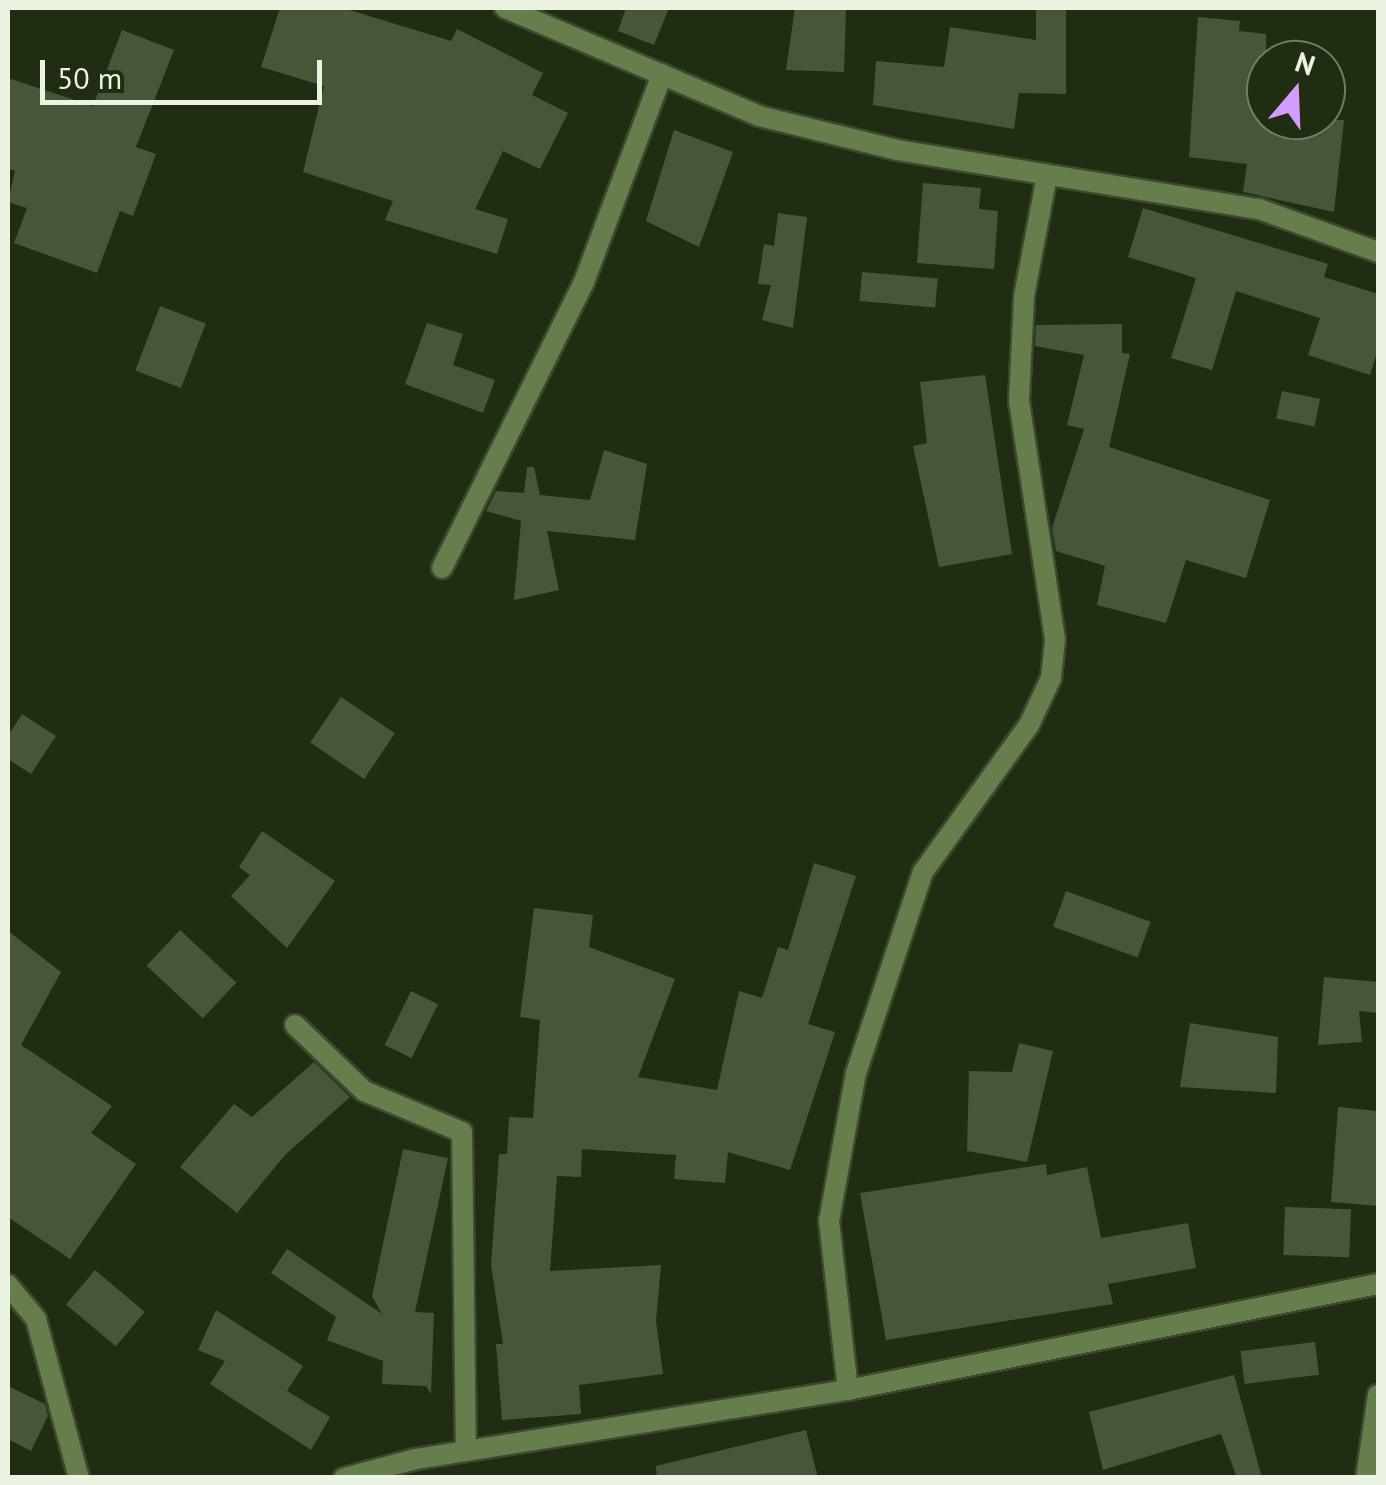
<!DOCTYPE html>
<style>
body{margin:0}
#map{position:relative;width:1386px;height:1485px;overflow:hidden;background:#202d12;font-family:"PT Sans",sans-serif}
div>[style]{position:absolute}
.building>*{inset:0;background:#475639;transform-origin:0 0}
.roads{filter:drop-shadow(2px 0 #3c492f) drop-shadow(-2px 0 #3c492f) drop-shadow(0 2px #3c492f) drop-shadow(0 -2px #3c492f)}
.minor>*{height:20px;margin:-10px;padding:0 10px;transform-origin:10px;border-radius:10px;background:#657e4c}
span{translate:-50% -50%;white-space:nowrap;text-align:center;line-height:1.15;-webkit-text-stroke:8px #202d12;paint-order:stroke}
.frame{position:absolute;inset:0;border:10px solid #ebf4e3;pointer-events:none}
.north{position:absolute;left:1246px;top:40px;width:100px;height:100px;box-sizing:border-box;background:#202d12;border:2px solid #717d66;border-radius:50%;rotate:19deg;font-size:28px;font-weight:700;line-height:40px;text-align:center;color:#ebf4e3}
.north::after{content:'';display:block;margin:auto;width:35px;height:45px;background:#d49cfc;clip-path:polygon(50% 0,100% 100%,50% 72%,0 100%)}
.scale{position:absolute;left:40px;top:60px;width:282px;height:45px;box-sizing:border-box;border:5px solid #ebf4e3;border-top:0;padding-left:12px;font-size:30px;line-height:35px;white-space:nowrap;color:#ebf4e3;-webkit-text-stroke:8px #202d12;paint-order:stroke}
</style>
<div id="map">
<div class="building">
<div style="clip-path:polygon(280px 8px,343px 8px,451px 41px,457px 29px,543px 73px,532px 95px,568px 113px,540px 169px,503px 151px,475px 209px,508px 219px,497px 254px,385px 220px,393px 201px,303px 172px,324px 86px,261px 67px)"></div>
<div style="clip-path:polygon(626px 8px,669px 8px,654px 45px,618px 31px)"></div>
<div style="clip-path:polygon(795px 8px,846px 8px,844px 72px,786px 70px)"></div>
<div style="clip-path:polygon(1036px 8px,1066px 8px,1066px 94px,1019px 93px,1014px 129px,873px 105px,876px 61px,944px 67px,950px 27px,1036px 40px)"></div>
<div style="clip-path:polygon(1198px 17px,1240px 21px,1239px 31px,1266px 34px,1266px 120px,1344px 120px,1334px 212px,1243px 192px,1247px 164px,1189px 157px)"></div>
<div style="clip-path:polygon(122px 30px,174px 50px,136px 147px,156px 154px,133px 216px,120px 211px,97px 273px,14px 243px,27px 208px,8px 202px,15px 171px,8px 168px,8px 78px,93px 106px)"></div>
<div style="clip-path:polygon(674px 130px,733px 152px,699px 247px,646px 221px)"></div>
<div style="clip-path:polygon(923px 183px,981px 188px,979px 209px,998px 211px,994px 269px,917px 263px)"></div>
<div style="clip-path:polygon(1143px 208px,1328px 264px,1324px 277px,1378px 294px,1378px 349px,1370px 375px,1308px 355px,1320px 318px,1236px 291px,1212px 370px,1171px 358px,1196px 278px,1128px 257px)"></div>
<div style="clip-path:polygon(778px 213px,807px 217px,793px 328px,762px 320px,771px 285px,758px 284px,764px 244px,774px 246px)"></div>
<div style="left:862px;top:272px;width:76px;height:29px;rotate:5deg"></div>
<div style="left:160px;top:306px;width:49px;height:69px;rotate:21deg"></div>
<div style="clip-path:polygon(427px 323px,463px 334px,453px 365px,495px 380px,483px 413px,405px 384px)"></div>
<div style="clip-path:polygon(1122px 324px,1122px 353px,1130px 354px,1109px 447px,1270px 500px,1246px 578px,1186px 560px,1166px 623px,1097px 605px,1105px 566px,1056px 551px,1052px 528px,1084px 429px,1067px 425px,1084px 355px,1035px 346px,1036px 325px)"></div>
<div style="clip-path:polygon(985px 375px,1012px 554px,939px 567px,913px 446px,927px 443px,920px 382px)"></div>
<div style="left:1282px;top:391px;width:39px;height:28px;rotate:12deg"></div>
<div style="clip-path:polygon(604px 450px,647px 464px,635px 540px,547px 531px,559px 590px,514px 600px,521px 521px,486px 511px,496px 491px,524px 493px,527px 467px,534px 467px,540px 495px,590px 500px)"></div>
<div style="left:341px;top:697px;width:65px;height:55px;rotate:34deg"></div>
<div style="clip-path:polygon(22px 714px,56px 736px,31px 774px,8px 759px,8px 736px)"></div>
<div style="clip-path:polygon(262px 831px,335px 881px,287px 948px,231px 896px,250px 875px,239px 867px)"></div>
<div style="clip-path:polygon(814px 863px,856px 876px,808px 1024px,835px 1032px,790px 1170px,728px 1152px,725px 1183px,674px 1179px,676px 1155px,582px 1149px,581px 1177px,557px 1176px,550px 1271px,661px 1265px,656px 1321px,663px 1374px,579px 1385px,581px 1414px,502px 1420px,496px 1344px,503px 1344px,491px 1265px,499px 1154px,507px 1154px,509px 1117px,533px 1118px,540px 1020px,520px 1017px,534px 908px,593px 915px,589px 947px,675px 979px,638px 1077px,717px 1090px,739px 991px,762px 998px,778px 947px,788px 950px)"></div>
<div style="left:1066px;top:891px;width:90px;height:38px;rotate:20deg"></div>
<div style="left:180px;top:930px;width:77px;height:49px;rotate:43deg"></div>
<div style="clip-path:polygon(8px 931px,61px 972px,21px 1045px,112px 1106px,91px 1133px,136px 1164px,70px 1259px,8px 1217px)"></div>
<div style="clip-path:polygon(1324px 977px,1378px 982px,1378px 1013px,1359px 1011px,1362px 1042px,1318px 1045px)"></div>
<div style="left:411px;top:991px;width:30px;height:60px;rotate:26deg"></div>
<div style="clip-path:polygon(1190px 1023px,1278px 1037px,1276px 1093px,1180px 1087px)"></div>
<div style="clip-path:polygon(1019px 1043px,1053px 1051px,1027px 1162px,967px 1151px,969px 1071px,1012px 1072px)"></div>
<div style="clip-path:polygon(314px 1062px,350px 1097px,286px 1154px,237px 1213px,180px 1167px,234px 1104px,252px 1117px)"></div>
<div style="clip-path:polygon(1338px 1107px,1378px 1111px,1378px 1206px,1331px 1202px)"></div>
<div style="clip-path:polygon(403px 1149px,448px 1158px,415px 1312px,434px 1313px,431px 1394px,426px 1386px,382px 1384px,383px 1361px,327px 1340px,336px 1317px,271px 1273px,287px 1249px,382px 1314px,372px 1296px)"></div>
<div style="clip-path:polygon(1046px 1164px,1047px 1175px,1087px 1167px,1101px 1238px,1188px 1223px,1196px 1268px,1108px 1284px,1113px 1304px,886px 1340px,860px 1193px)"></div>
<div style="left:1285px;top:1207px;width:66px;height:48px;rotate:2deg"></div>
<div style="left:95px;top:1270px;width:65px;height:45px;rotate:40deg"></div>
<div style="clip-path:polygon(216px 1310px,303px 1366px,287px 1391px,330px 1417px,311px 1450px,210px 1384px,225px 1361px,198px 1350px)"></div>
<div style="left:1315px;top:1342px;width:33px;height:75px;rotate:83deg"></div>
<div style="clip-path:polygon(1234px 1375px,1262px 1478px,1237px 1478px,1221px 1434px,1103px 1470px,1089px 1412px)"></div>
<div style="clip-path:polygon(8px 1386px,45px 1404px,48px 1416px,31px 1451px,8px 1439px)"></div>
<div style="clip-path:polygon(806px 1430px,818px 1478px,657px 1478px,656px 1466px)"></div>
</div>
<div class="roads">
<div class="minor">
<div style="left:505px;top:8px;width:276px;rotate:23deg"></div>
<div style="left:759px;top:116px;width:142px;rotate:13.8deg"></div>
<div style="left:897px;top:150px;width:367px;rotate:9.3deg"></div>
<div style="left:1259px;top:209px;width:127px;rotate:19.9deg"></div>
<div style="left:442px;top:568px;width:319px;rotate:-63.6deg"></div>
<div style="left:584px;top:282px;width:222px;rotate:-69.4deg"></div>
<div style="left:295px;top:1025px;width:95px;rotate:43.7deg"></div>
<div style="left:364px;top:1091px;width:106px;rotate:22.7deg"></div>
<div style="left:462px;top:1132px;width:319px;rotate:89.3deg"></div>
<div style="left:8px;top:1285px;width:44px;rotate:50.5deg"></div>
<div style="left:36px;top:1319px;width:165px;rotate:74.9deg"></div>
<div style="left:848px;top:1390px;width:170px;rotate:-96.4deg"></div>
<div style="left:829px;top:1221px;width:150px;rotate:-79.7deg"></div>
<div style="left:856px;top:1073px;width:212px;rotate:-71.6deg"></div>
<div style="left:923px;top:872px;width:181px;rotate:-54.2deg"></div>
<div style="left:1029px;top:725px;width:52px;rotate:-64.9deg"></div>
<div style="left:1051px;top:678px;width:39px;rotate:-84deg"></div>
<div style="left:1055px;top:639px;width:242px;rotate:-98.6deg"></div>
<div style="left:1019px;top:400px;width:104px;rotate:-87.2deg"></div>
<div style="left:1024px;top:296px;width:123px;rotate:-79.2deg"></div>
<div style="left:344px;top:1478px;width:74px;rotate:-14.8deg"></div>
<div style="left:416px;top:1459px;width:437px;rotate:-9.1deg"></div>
<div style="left:848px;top:1390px;width:540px;rotate:-11.31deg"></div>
<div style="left:1366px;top:1478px;width:84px;rotate:-81.8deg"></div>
</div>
</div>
<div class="frame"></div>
<div class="north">N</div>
<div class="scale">50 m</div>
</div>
